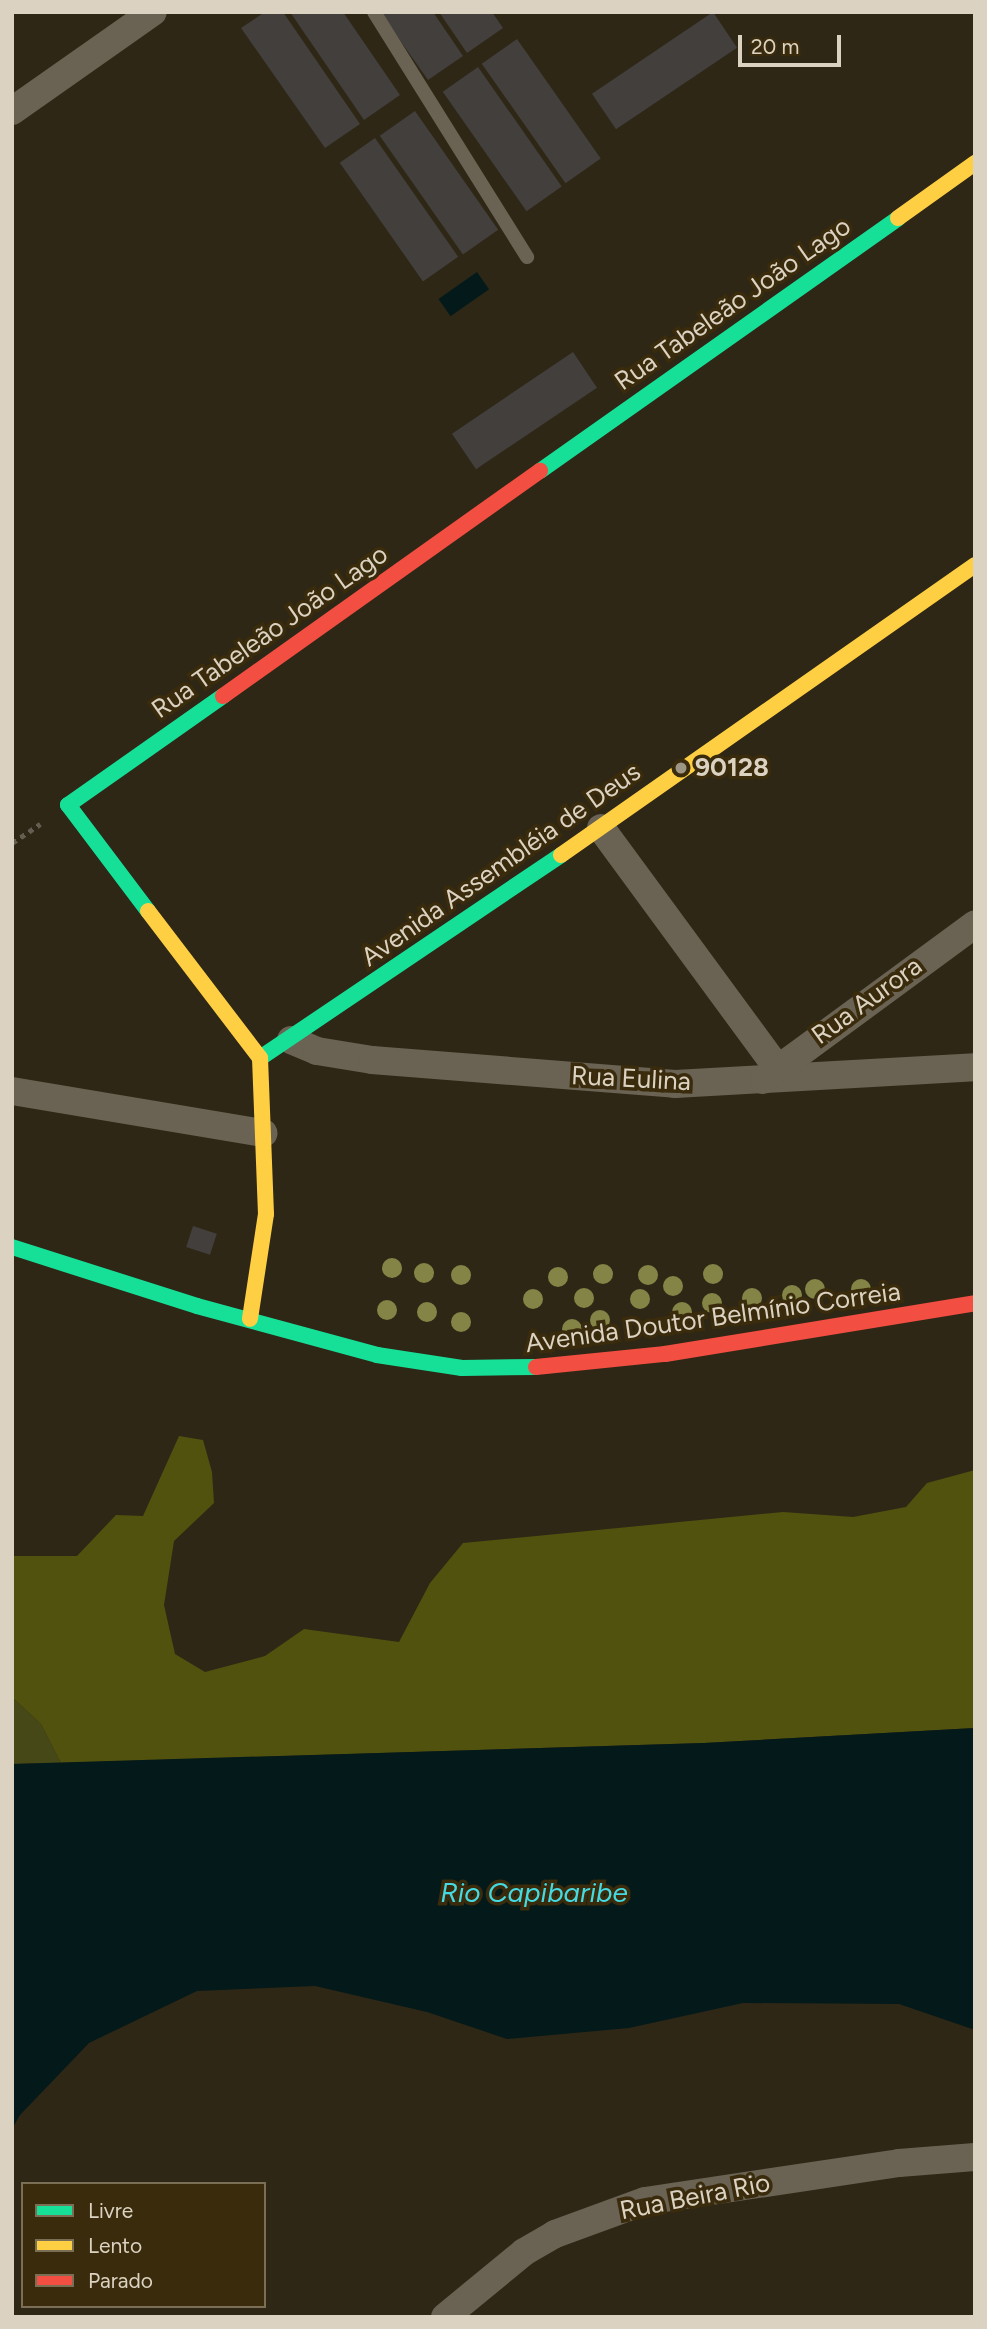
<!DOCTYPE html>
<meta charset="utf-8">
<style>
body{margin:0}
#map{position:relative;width:987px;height:2329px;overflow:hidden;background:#2e2716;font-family:Figtree,sans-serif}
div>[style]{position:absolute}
.green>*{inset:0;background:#464817}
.forest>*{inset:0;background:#51520e}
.water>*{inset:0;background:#04191a;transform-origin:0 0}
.building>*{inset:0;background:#423f3d;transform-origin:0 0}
.path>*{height:4.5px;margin-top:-2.25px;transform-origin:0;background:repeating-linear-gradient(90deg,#645d51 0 5px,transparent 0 10px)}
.lane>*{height:14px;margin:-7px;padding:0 7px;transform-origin:7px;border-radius:7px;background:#6a6252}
.street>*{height:28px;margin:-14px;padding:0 14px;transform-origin:14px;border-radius:14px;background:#6a6252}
.fast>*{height:16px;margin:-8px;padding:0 8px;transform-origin:8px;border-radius:8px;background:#16e098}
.slow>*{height:16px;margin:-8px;padding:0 8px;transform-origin:8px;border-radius:8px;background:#ffcf43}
.jam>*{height:16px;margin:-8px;padding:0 8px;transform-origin:8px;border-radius:8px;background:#f24e42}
.trees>*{width:20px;height:20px;margin:-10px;border-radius:50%;background:#848446}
.dots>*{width:19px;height:19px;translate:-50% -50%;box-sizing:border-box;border:4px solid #392b0c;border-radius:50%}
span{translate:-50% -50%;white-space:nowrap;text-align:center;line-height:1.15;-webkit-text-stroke:7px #392b0c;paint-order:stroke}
.street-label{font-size:26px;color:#dbd2c1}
.poi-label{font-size:26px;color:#dbd2c1;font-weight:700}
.left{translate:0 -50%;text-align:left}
.water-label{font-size:28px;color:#45dae2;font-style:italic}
.frame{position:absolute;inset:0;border:14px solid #dbd2c1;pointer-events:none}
.legend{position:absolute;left:21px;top:2182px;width:245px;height:126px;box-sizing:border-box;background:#392b0c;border:2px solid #7a6e54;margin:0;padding:9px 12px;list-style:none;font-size:21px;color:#dbd2c1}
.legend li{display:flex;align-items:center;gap:14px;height:35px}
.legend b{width:35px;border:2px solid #7a6e54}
.scale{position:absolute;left:738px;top:35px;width:103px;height:32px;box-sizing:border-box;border:4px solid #dbd2c1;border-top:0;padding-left:9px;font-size:21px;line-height:24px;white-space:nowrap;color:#dbd2c1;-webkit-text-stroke:5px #392b0c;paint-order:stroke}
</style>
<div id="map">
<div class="green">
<div style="clip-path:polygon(12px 1697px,41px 1724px,61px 1763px,12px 1764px)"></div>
</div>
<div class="forest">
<div style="clip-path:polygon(179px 1436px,203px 1440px,212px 1472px,214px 1503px,174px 1541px,164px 1605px,175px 1654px,205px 1672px,265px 1656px,304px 1629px,399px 1642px,430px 1583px,463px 1543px,783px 1512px,853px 1517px,906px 1507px,927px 1483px,975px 1470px,975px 1728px,704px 1743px,61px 1763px,41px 1724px,12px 1697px,12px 1556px,77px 1556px,116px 1515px,143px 1516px)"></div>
</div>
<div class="water">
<div style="left:477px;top:272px;width:21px;height:47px;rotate:55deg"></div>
<div style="clip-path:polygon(975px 1728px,975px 2030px,899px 2004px,743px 2003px,629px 2028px,507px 2039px,427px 2012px,315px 1986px,197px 1991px,89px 2043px,20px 2115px,12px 2129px,12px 1764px,704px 1743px)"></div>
</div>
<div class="building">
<div style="clip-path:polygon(265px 12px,283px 12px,360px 124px,325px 148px,241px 28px)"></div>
<div style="clip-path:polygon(290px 12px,343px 12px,400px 95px,364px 120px)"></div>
<div style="clip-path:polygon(380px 12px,433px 12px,463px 56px,428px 80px)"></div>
<div style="clip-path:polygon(439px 12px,492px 12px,503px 28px,467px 53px)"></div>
<div style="left:713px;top:12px;width:43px;height:146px;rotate:56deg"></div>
<div style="left:517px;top:39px;width:146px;height:43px;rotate:55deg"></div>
<div style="left:478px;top:67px;width:146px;height:43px;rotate:55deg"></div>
<div style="left:415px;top:111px;width:145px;height:43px;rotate:55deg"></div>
<div style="left:375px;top:138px;width:145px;height:43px;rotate:55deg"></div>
<div style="left:573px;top:352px;width:43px;height:146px;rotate:56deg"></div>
<div style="left:193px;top:1226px;width:25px;height:22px;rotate:18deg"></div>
</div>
<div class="path">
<div style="left:12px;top:843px;width:34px;rotate:-34deg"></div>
</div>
<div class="lane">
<div style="left:374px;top:12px;width:289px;rotate:58deg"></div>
</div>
<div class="street">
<div style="left:12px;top:111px;width:172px;rotate:-35.1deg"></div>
<div style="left:601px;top:828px;width:295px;rotate:53.7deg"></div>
<div style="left:291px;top:1040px;width:28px;rotate:23deg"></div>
<div style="left:317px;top:1051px;width:56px;rotate:9.3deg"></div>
<div style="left:372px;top:1060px;width:304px;rotate:4.5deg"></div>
<div style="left:675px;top:1084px;width:300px;rotate:-3.2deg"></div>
<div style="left:763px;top:1080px;width:263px;rotate:-36.3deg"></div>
<div style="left:12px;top:1091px;width:255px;rotate:9.5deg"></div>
<div style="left:445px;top:2317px;width:102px;rotate:-39.4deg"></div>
<div style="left:524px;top:2252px;width:36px;rotate:-30deg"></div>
<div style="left:555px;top:2234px;width:96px;rotate:-20.1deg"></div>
<div style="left:645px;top:2201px;width:257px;rotate:-8.5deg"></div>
<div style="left:899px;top:2163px;width:76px;rotate:-4.5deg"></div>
</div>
<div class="fast">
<div style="left:540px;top:471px;width:438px;rotate:-35.2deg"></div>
<div style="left:148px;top:911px;width:133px;rotate:-127deg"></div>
<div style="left:68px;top:805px;width:189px;rotate:-35.1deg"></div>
<div style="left:260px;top:1058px;width:363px;rotate:-34deg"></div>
<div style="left:12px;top:1247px;width:194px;rotate:17.7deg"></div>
<div style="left:197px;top:1306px;width:187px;rotate:15.2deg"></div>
<div style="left:377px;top:1355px;width:86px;rotate:8.7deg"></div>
<div style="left:462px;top:1368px;width:74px;rotate:-0.8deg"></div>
</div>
<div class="slow">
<div style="left:898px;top:218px;width:95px;rotate:-35.5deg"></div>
<div style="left:561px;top:855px;width:505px;rotate:-35.01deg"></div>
<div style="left:148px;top:911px;width:185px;rotate:52.7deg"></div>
<div style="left:260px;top:1058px;width:156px;rotate:87.8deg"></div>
<div style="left:266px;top:1214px;width:106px;rotate:98.7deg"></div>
</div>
<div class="jam">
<div style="left:223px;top:696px;width:389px;rotate:-35.4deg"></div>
<div style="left:536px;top:1367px;width:130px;rotate:-5.8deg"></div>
<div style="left:665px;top:1354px;width:314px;rotate:-9.3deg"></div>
</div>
<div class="trees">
<div style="left:392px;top:1268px"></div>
<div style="left:424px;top:1273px"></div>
<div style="left:603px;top:1274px"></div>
<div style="left:713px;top:1274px"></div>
<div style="left:461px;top:1275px"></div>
<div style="left:648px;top:1275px"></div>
<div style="left:558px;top:1277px"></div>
<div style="left:673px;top:1286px"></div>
<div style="left:815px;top:1289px"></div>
<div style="left:861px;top:1289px"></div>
<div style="left:792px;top:1295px"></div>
<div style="left:584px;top:1298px"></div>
<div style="left:752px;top:1298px"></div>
<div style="left:533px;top:1299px"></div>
<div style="left:640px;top:1299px"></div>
<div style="left:712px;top:1303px"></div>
<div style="left:387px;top:1310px"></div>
<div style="left:427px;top:1312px"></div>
<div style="left:682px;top:1312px"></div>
<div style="left:600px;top:1320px"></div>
<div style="left:461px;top:1322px"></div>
<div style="left:572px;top:1329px"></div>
</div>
<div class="dots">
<div style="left:681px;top:768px;background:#9e9685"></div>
</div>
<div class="street-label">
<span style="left:733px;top:304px;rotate:-35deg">Rua Tabeleão João Lago</span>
<span style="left:270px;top:632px;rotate:-35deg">Rua Tabeleão João Lago</span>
<span style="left:501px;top:865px;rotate:-35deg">Avenida Assembléia de Deus</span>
<span style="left:867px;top:1001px;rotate:-36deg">Rua Aurora</span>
<span style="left:631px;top:1079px;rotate:3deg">Rua Eulina</span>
<span style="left:713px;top:1318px;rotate:-8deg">Avenida Doutor Belmínio Correia</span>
<span style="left:695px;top:2197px;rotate:-11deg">Rua Beira Rio</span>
</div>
<div class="poi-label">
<span class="left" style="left:695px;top:768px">90128</span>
</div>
<div class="water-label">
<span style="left:534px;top:1892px">Rio Capibaribe</span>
</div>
<div class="frame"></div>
<ul class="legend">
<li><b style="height:9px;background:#16e098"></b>Livre</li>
<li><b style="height:9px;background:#ffcf43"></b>Lento</li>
<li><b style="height:9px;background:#f24e42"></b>Parado</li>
</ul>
<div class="scale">20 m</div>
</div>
